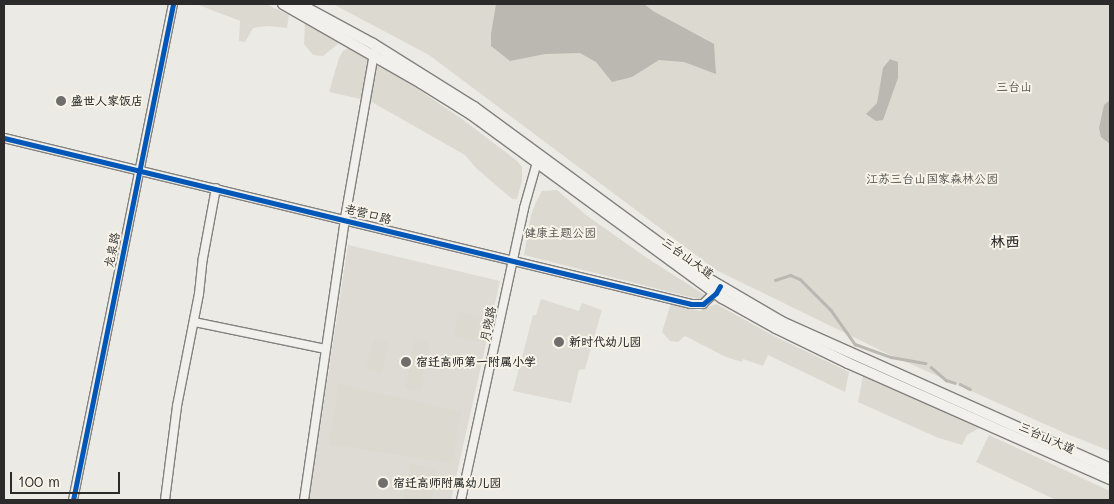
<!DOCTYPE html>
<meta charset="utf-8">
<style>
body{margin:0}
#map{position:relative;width:1114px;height:504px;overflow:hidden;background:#eceae4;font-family:Mali,"LXGW WenKai TC",sans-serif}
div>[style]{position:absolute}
.built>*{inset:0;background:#dddbd3}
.green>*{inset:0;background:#dcd9d1;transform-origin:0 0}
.water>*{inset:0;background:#bab8b0}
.stream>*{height:2.5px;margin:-1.25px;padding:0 1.25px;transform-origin:1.25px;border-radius:1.25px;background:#bab8b0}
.roads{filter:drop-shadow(1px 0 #82817e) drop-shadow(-1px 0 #82817e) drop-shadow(0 1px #82817e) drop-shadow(0 -1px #82817e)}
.minor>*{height:8px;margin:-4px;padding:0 4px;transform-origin:4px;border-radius:4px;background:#f1f0ec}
.major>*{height:10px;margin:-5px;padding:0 5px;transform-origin:5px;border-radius:5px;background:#f1f0ec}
.cycleway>*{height:5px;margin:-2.5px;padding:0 2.5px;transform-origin:2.5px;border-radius:2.5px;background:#0057b8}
.dots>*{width:14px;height:14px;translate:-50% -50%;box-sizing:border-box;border:2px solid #f7f3e8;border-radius:50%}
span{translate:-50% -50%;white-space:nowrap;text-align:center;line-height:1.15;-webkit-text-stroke:4px #f7f3e8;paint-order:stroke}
.park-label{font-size:12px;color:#545351}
.poi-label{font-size:12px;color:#2b2b2b;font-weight:700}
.left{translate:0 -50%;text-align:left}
.street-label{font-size:12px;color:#2b2b2b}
.quarter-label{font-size:15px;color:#2b2b2b;font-weight:700}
.frame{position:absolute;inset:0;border:5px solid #2b2b2b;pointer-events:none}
.scale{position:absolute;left:10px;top:472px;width:110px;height:22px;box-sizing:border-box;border:2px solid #2b2b2b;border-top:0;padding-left:6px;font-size:15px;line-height:18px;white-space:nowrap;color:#2b2b2b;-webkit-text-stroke:4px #f7f3e8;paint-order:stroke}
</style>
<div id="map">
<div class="built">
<div style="clip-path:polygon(348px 245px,500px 281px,451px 500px,309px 500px)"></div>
<div style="clip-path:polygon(541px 299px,579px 311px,582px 303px,602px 310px,585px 369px,579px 370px,571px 403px,513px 391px,533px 315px,536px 315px)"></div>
</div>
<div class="green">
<div style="clip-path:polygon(196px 4px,266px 4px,289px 15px,287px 28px,267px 26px,253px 28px,245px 42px,239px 41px,240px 21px)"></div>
<div style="clip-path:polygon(333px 4px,1110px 4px,1110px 451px,1067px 434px,886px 353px,716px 270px,429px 55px)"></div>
<div style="clip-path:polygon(305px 23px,339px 43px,323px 56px,313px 55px,304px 44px)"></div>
<div style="clip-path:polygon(349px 47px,406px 81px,462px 119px,516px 160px,522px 167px,522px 181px,517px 199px,512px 199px,476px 168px,465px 155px,370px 101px,329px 92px,339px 58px,343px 51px)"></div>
<div style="clip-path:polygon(557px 190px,586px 215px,647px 258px,705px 295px,705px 299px,702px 300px,524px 255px,531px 215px,536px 202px,542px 191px)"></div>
<div style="clip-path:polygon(674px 304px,700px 311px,716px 304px,774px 336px,849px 372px,845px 392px,768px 355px,763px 366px,743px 359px,742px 362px,726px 357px,685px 336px,678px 342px,670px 341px,662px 332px,670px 306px)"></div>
<div style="left:459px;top:312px;width:22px;height:25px;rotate:13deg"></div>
<div style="left:374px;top:338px;width:16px;height:32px;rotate:14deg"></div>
<div style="left:415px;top:339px;width:15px;height:50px;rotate:11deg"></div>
<div style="clip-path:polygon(863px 376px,981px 427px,967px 435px,962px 445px,936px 437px,858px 402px)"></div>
<div style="clip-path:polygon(339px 384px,462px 412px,451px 463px,329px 444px)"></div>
<div style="clip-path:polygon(989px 435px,1110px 491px,1110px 500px,1056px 500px,976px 462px)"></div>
<div style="clip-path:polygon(411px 464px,437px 469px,431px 500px,403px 500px)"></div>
</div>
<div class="water">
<div style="clip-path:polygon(496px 4px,644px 4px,653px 11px,714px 44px,716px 74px,684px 62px,659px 60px,632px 77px,612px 82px,596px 62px,580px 53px,545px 54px,510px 61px,491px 46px,491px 34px)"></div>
<div style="clip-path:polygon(890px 59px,898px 62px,898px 78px,883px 120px,876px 121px,866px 114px,877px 103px,883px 68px)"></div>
<div style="clip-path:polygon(1110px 100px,1110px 144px,1101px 137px,1099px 128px,1104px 105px)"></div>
</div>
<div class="stream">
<div style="left:775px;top:280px;width:16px;rotate:-18deg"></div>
<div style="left:790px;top:275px;width:11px;rotate:22deg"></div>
<div style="left:800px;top:279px;width:44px;rotate:45deg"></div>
<div style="left:831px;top:310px;width:42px;rotate:54.8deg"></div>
<div style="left:855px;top:344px;width:38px;rotate:20deg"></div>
<div style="left:891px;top:357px;width:35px;rotate:10deg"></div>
<div style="left:931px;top:367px;width:20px;rotate:41deg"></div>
<div style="left:946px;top:380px;width:9px;rotate:18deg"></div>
<div style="left:960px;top:384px;width:11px;rotate:27deg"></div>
</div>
<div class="roads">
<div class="minor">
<div style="left:4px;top:138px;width:707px;rotate:13.58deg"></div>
<div style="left:691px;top:304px;width:12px"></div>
<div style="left:703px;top:304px;width:21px;rotate:-45deg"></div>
<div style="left:194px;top:322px;width:134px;rotate:11.6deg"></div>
<div style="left:73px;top:500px;width:506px;rotate:-78.6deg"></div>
<div style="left:165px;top:500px;width:95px;rotate:-82.7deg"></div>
<div style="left:177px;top:406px;width:114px;rotate:-78.9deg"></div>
<div style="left:199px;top:294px;width:36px;rotate:-84deg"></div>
<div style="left:203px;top:258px;width:71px;rotate:-79.5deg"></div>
<div style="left:304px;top:500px;width:285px;rotate:-81.7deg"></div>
<div style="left:345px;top:218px;width:168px;rotate:-80deg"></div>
<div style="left:461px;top:500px;width:299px;rotate:-77.8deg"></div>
<div style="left:524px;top:208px;width:51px;rotate:-74.1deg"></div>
</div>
<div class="major">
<div style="left:283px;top:4px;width:159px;rotate:29.8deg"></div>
<div style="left:421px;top:83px;width:60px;rotate:32.1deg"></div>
<div style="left:472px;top:115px;width:310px;rotate:36.2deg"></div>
<div style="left:722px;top:298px;width:62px;rotate:29.1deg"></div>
<div style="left:776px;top:328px;width:80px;rotate:25.9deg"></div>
<div style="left:848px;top:363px;width:287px;rotate:23.9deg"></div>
<div style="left:299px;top:4px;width:84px;rotate:28.4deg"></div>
<div style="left:373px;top:44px;width:119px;rotate:32deg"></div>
<div style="left:474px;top:107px;width:289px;rotate:36.3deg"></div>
<div style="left:707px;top:278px;width:87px;rotate:30.4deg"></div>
<div style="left:782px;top:322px;width:359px;rotate:24.1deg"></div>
</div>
</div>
<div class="cycleway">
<div style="left:4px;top:138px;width:707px;rotate:13.58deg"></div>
<div style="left:691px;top:304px;width:12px"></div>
<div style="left:703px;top:304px;width:17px;rotate:-40deg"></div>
<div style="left:716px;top:293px;width:8px;rotate:-60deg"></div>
<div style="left:73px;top:500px;width:506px;rotate:-78.6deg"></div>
</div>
<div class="dots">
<div style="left:61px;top:101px;background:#6f6e6c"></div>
<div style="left:559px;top:342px;background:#6f6e6c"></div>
<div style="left:406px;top:362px;background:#6f6e6c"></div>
<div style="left:383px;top:483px;background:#6f6e6c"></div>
</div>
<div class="park-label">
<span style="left:1014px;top:87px">三台山</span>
<span style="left:932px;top:179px">江苏三台山国家森林公园</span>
<span style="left:560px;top:233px">健康主题公园</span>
</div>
<div class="poi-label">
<span class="left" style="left:71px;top:101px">盛世人家饭店</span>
<span class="left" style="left:569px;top:342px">新时代幼儿园</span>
<span class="left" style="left:416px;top:362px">宿迁高师第一附属小学</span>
<span class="left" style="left:393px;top:483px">宿迁高师附属幼儿园</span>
</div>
<div class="street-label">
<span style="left:368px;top:214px;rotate:14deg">老营口路</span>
<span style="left:112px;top:250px;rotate:-79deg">龙泉路</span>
<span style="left:688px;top:258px;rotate:36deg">三台山大道</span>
<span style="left:488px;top:324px;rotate:-78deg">月晓路</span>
<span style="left:1047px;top:438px;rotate:24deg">三台山大道</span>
</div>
<div class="quarter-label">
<span style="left:1005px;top:242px">林西</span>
</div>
<div class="frame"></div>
<div class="scale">100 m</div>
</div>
